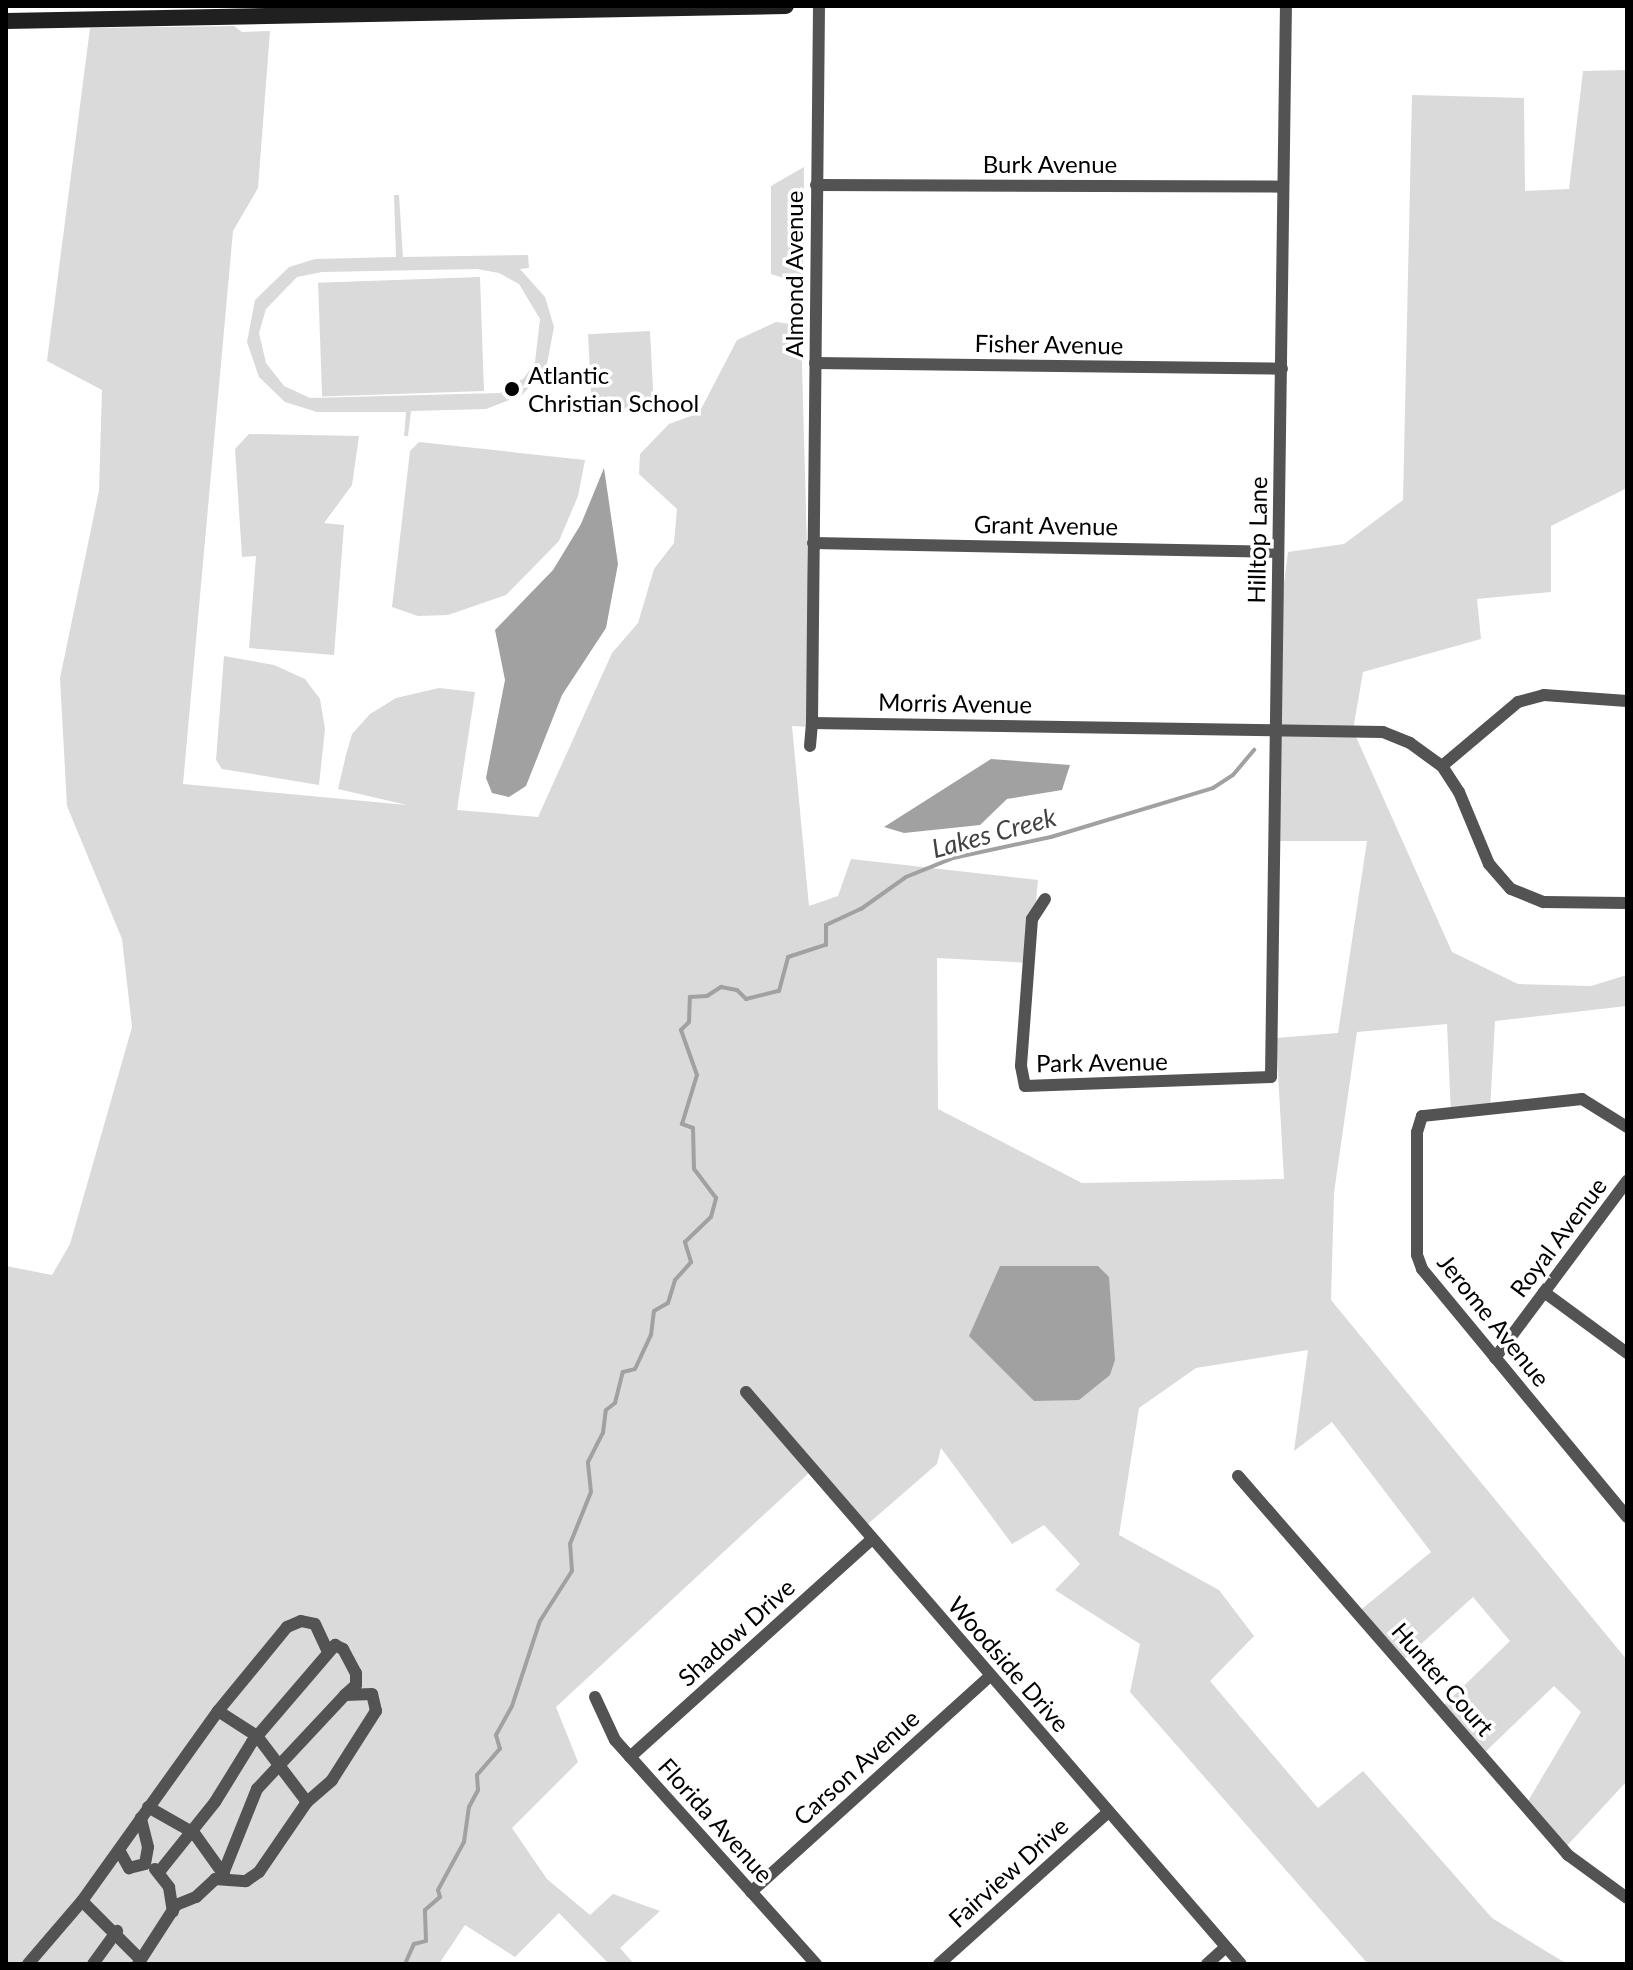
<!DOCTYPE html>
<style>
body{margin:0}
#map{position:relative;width:1633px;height:1970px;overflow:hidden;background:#fff;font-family:Lato,sans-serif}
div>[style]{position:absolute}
.green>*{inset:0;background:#dadada;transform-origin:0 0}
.water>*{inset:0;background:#a1a1a1}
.stream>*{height:4px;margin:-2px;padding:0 2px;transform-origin:2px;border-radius:2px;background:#a1a1a1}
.street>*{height:12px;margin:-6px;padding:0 6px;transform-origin:6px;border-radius:6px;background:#535353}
.secondary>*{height:16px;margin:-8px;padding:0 8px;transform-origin:8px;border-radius:8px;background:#202020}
.dots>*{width:22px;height:22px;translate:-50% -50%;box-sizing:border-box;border:4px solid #fff;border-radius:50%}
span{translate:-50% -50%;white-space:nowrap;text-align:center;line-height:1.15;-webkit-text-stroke:7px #fff;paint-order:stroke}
.street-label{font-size:24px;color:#000}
.poi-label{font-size:24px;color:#000}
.left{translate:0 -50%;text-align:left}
.water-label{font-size:26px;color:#424242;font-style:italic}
.frame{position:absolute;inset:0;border:8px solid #000;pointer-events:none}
</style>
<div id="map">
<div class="green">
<div style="clip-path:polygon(234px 26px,242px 32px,270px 31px,258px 188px,233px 231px,183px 784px,407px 805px,338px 789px,346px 755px,352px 734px,370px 714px,396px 698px,439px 688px,475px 692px,457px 810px,538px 817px,612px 653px,638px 623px,654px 569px,674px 543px,677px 509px,639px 474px,640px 454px,669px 424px,699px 413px,737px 340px,776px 322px,791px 324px,801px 330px,812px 727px,792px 726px,809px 906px,838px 896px,851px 859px,1038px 880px,1030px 963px,937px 958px,938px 1109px,1082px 1183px,1284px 1179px,1276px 1038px,1338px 1033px,1367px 841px,1276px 841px,1280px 615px,1288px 552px,1344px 544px,1403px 500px,1412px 95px,1524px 98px,1525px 191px,1569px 189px,1583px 71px,1627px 70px,1627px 488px,1551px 526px,1551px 592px,1477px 599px,1481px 639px,1363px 672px,1353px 730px,1452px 952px,1518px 984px,1591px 986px,1627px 975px,1627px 1006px,1495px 1021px,1490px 1111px,1451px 1114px,1447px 1024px,1357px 1032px,1334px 1193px,1331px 1300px,1627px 1660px,1627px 1781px,1564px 1849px,1525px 1806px,1581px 1712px,1554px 1686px,1481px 1756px,1441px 1708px,1510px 1641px,1473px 1597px,1399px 1664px,1357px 1613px,1431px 1552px,1332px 1422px,1294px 1451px,1308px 1350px,1196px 1368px,1139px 1408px,1119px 1535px,1219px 1590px,1254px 1636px,1210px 1681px,1318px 1808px,1363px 1771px,1492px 1918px,1567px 1964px,1368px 1964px,1130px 1692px,1140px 1644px,1055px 1590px,1080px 1564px,1044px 1525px,1012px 1544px,941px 1448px,937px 1464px,861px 1530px,810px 1472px,556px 1707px,578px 1762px,512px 1828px,547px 1879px,590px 1915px,613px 1894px,660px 1911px,620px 1948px,634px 1964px,609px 1964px,559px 1913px,515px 1957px,465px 1925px,439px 1964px,6px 1964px,6px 1266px,52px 1275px,70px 1244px,132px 1027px,122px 939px,67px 806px,60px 678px,99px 491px,102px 390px,47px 361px,90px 28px)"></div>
<div style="clip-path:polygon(804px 167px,803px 284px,771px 274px,771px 186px)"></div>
<div style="clip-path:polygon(evenodd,394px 195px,399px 195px,403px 257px,528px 255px,529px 268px,520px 269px,545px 297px,554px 327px,546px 369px,522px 395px,486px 409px,411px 411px,408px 436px,404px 436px,406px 412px,317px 412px,285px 402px,259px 377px,247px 342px,255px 300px,289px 267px,315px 259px,396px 257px,394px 195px,477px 269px,499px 273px,519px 284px,540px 319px,535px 362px,524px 378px,500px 393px,310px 398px,284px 386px,266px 363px,259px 333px,266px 309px,297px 277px,322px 272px,477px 269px)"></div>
<div style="left:480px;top:277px;width:114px;height:162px;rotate:88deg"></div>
<div style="left:650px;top:331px;width:76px;height:62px;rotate:87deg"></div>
<div style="clip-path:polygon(249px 434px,359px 436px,352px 485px,324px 523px,344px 525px,334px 655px,249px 648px,256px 556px,242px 557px,235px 449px)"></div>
<div style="clip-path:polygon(419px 442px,585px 460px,578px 496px,559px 541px,506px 595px,448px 615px,418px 616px,392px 607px,410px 451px)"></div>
<div style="clip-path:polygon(224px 656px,274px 665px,305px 679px,320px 699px,325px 729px,319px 785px,222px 769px,216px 760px)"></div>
</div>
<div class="water">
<div style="clip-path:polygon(604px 468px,618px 564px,606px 628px,562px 695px,526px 786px,509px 797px,492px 793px,486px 778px,505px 680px,495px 630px,553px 570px,581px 524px)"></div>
<div style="clip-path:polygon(991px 759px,1070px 765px,1062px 790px,1007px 799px,980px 825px,904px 833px,884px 827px)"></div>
<div style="clip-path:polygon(1000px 1266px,1098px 1266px,1109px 1277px,1115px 1360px,1110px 1375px,1079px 1400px,1034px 1401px,969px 1336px)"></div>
</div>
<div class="stream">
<div style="left:405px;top:1964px;width:22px;rotate:-66deg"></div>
<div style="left:414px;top:1944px;width:12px;rotate:-14deg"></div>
<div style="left:426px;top:1941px;width:31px;rotate:-92deg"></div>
<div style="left:425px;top:1910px;width:20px;rotate:-41deg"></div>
<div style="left:440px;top:1897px;width:7px;rotate:-106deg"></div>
<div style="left:438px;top:1890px;width:55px;rotate:-61.6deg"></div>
<div style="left:464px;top:1842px;width:35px;rotate:-82deg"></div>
<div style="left:469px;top:1807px;width:19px;rotate:-62deg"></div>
<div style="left:478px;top:1790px;width:15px;rotate:-94deg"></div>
<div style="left:477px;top:1775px;width:35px;rotate:-49deg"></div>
<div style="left:500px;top:1749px;width:15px;rotate:-106deg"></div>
<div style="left:496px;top:1735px;width:33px;rotate:-61deg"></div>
<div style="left:512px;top:1706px;width:89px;rotate:-71.8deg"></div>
<div style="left:540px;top:1621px;width:59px;rotate:-57.4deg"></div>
<div style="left:572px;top:1571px;width:27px;rotate:-94deg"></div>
<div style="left:570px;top:1544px;width:56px;rotate:-68deg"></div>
<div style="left:591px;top:1492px;width:30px;rotate:-96deg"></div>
<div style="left:588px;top:1462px;width:33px;rotate:-63deg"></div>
<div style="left:603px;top:1433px;width:23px;rotate:-83deg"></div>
<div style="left:606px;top:1410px;width:11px;rotate:-38deg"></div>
<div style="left:615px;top:1403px;width:32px;rotate:-76deg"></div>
<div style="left:623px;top:1372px;width:12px;rotate:-14deg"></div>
<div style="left:635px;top:1369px;width:38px;rotate:-65deg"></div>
<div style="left:651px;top:1335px;width:24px;rotate:-83deg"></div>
<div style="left:654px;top:1311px;width:16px;rotate:-30deg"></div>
<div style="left:668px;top:1303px;width:24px;rotate:-73deg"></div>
<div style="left:675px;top:1280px;width:24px;rotate:-48deg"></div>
<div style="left:691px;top:1262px;width:21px;rotate:-107deg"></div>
<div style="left:685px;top:1242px;width:36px;rotate:-44deg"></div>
<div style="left:711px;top:1217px;width:20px;rotate:-75deg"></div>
<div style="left:716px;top:1198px;width:36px;rotate:-127deg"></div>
<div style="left:694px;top:1169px;width:41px;rotate:-91.4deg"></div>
<div style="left:693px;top:1128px;width:12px;rotate:-160deg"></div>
<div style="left:682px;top:1124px;width:51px;rotate:-73deg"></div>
<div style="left:697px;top:1075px;width:48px;rotate:-109.6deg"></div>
<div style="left:681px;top:1030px;width:11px;rotate:-45deg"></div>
<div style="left:689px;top:1022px;width:25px;rotate:-88deg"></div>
<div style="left:690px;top:997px;width:17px;rotate:-3deg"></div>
<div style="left:707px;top:996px;width:17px;rotate:-33deg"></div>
<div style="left:721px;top:987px;width:16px;rotate:11deg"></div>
<div style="left:737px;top:990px;width:13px;rotate:45deg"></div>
<div style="left:746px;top:999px;width:34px;rotate:-14deg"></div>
<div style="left:779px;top:991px;width:35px;rotate:-75deg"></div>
<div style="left:788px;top:957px;width:40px;rotate:-18deg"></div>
<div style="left:826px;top:945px;width:20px;rotate:-90deg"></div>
<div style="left:826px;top:925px;width:38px;rotate:-25deg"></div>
<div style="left:861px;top:909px;width:55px;rotate:-35.4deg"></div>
<div style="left:906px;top:877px;width:51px;rotate:-22deg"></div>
<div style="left:953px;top:858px;width:100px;rotate:-12.1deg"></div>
<div style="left:1051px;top:837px;width:169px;rotate:-16.8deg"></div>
<div style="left:1213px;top:788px;width:24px;rotate:-33deg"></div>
<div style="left:1233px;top:775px;width:33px;rotate:-50deg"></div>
</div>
<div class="street">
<div style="left:819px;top:6px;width:717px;rotate:90.56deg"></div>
<div style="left:812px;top:723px;width:571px;rotate:0.9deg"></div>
<div style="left:1383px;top:732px;width:29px;rotate:22deg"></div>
<div style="left:1410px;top:743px;width:39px;rotate:36deg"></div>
<div style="left:1442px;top:766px;width:31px;rotate:57deg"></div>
<div style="left:1459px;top:792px;width:78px;rotate:67.4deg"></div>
<div style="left:1489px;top:864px;width:33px;rotate:49deg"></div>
<div style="left:1511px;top:889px;width:35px;rotate:22deg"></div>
<div style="left:1544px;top:902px;width:83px;rotate:0.7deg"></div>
<div style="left:816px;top:185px;width:467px;rotate:0.2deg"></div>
<div style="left:815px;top:363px;width:467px;rotate:0.7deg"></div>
<div style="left:813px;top:543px;width:465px;rotate:1.1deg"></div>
<div style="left:810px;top:746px;width:23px;rotate:-85deg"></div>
<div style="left:1442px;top:766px;width:99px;rotate:-40.1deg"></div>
<div style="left:1518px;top:702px;width:27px;rotate:-15deg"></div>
<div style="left:1544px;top:695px;width:83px;rotate:4.1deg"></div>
<div style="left:1045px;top:899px;width:24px;rotate:123deg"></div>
<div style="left:1032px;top:919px;width:147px;rotate:94.3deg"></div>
<div style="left:1021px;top:1066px;width:20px;rotate:79deg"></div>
<div style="left:1025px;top:1086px;width:246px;rotate:-2.1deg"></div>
<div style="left:1271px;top:1077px;width:1071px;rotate:-89.2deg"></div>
<div style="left:1627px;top:1127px;width:53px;rotate:-148.1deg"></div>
<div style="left:1582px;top:1099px;width:161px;rotate:173.9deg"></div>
<div style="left:1422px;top:1116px;width:17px;rotate:107deg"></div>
<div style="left:1417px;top:1132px;width:123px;rotate:90deg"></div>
<div style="left:1417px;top:1255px;width:15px;rotate:70deg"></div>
<div style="left:1422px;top:1269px;width:322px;rotate:50.4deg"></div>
<div style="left:1544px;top:1292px;width:103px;rotate:36.3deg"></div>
<div style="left:1495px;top:1358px;width:221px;rotate:-53.3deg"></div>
<div style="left:746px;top:1392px;width:756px;rotate:49.13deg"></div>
<div style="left:1238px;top:1476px;width:503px;rotate:48.95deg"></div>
<div style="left:1568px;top:1855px;width:73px;rotate:36.1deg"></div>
<div style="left:595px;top:1697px;width:47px;rotate:65.1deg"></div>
<div style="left:615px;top:1740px;width:301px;rotate:48.1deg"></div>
<div style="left:218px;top:1711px;width:46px;rotate:32.7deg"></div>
<div style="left:257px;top:1736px;width:83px;rotate:52.9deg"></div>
<div style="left:630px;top:1757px;width:326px;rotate:-42deg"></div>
<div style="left:148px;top:1807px;width:53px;rotate:29.5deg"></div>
<div style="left:194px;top:1833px;width:52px;rotate:54.5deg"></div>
<div style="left:119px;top:1850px;width:21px;rotate:61deg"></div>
<div style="left:129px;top:1868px;width:16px;rotate:-14deg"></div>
<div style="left:145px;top:1864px;width:17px;rotate:-80deg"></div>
<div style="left:148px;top:1847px;width:30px;rotate:-104deg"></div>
<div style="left:155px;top:1869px;width:23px;rotate:52deg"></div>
<div style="left:169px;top:1887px;width:25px;rotate:81deg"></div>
<div style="left:159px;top:1872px;width:90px;rotate:-51.3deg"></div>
<div style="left:215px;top:1802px;width:70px;rotate:-58.3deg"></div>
<div style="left:252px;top:1742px;width:128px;rotate:-49.4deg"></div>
<div style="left:335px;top:1645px;width:9px;rotate:27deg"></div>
<div style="left:343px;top:1649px;width:27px;rotate:62deg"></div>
<div style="left:356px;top:1673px;width:12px;rotate:90deg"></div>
<div style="left:356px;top:1685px;width:15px;rotate:138deg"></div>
<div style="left:751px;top:1892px;width:322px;rotate:-42.1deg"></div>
<div style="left:82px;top:1901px;width:83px;rotate:45deg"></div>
<div style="left:28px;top:1964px;width:83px;rotate:-49.4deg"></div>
<div style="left:82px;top:1901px;width:234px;rotate:-54.4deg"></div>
<div style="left:218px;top:1711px;width:109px;rotate:-50.6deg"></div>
<div style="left:287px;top:1627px;width:15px;rotate:-23deg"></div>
<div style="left:301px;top:1621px;width:14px;rotate:12deg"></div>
<div style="left:315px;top:1624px;width:31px;rotate:65deg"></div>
<div style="left:93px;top:1964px;width:41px;rotate:-54deg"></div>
<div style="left:138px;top:1964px;width:70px;rotate:-57.2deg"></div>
<div style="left:176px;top:1905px;width:22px;rotate:-22deg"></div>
<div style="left:196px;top:1897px;width:26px;rotate:-43deg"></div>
<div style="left:215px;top:1879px;width:31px;rotate:4deg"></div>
<div style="left:246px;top:1881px;width:16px;rotate:-35deg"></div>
<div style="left:259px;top:1872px;width:85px;rotate:-55.6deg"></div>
<div style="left:307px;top:1802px;width:33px;rotate:-41deg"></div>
<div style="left:332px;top:1780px;width:82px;rotate:-57.5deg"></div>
<div style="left:376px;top:1711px;width:17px;rotate:-103deg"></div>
<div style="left:372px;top:1694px;width:27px;rotate:178deg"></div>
<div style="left:345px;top:1695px;width:129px;rotate:133.1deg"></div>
<div style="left:257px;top:1789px;width:88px;rotate:111.9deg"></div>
<div style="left:939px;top:1964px;width:226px;rotate:-41.9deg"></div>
<div style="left:1207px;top:1964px;width:25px;rotate:-42deg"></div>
</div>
<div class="secondary">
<div style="left:6px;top:21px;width:780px;rotate:-1.1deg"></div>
</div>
<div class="dots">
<div style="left:512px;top:389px;background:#000"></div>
</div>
<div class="street-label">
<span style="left:1050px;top:164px">Burk Avenue</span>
<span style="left:794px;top:274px;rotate:-90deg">Almond Avenue</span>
<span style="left:1049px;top:344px;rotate:1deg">Fisher Avenue</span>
<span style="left:1046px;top:525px;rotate:1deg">Grant Avenue</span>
<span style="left:1257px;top:540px;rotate:-89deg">Hilltop Lane</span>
<span style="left:955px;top:703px;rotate:1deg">Morris Avenue</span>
<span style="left:1102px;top:1062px;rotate:-1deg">Park Avenue</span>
<span style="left:1558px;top:1237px;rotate:-53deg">Royal Avenue</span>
<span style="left:1494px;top:1320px;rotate:51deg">Jerome Avenue</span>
<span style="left:736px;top:1632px;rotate:-42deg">Shadow Drive</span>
<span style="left:1009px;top:1664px;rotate:49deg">Woodside Drive</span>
<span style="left:1443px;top:1679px;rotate:49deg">Hunter Court</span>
<span style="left:856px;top:1767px;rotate:-42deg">Carson Avenue</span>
<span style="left:716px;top:1820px;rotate:48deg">Florida Avenue</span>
<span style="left:1008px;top:1872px;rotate:-42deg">Fairview Drive</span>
</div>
<div class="poi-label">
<span class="left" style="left:528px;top:389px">Atlantic<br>Christian School</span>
</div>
<div class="water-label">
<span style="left:994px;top:833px;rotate:-15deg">Lakes Creek</span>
</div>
<div class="frame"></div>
</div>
